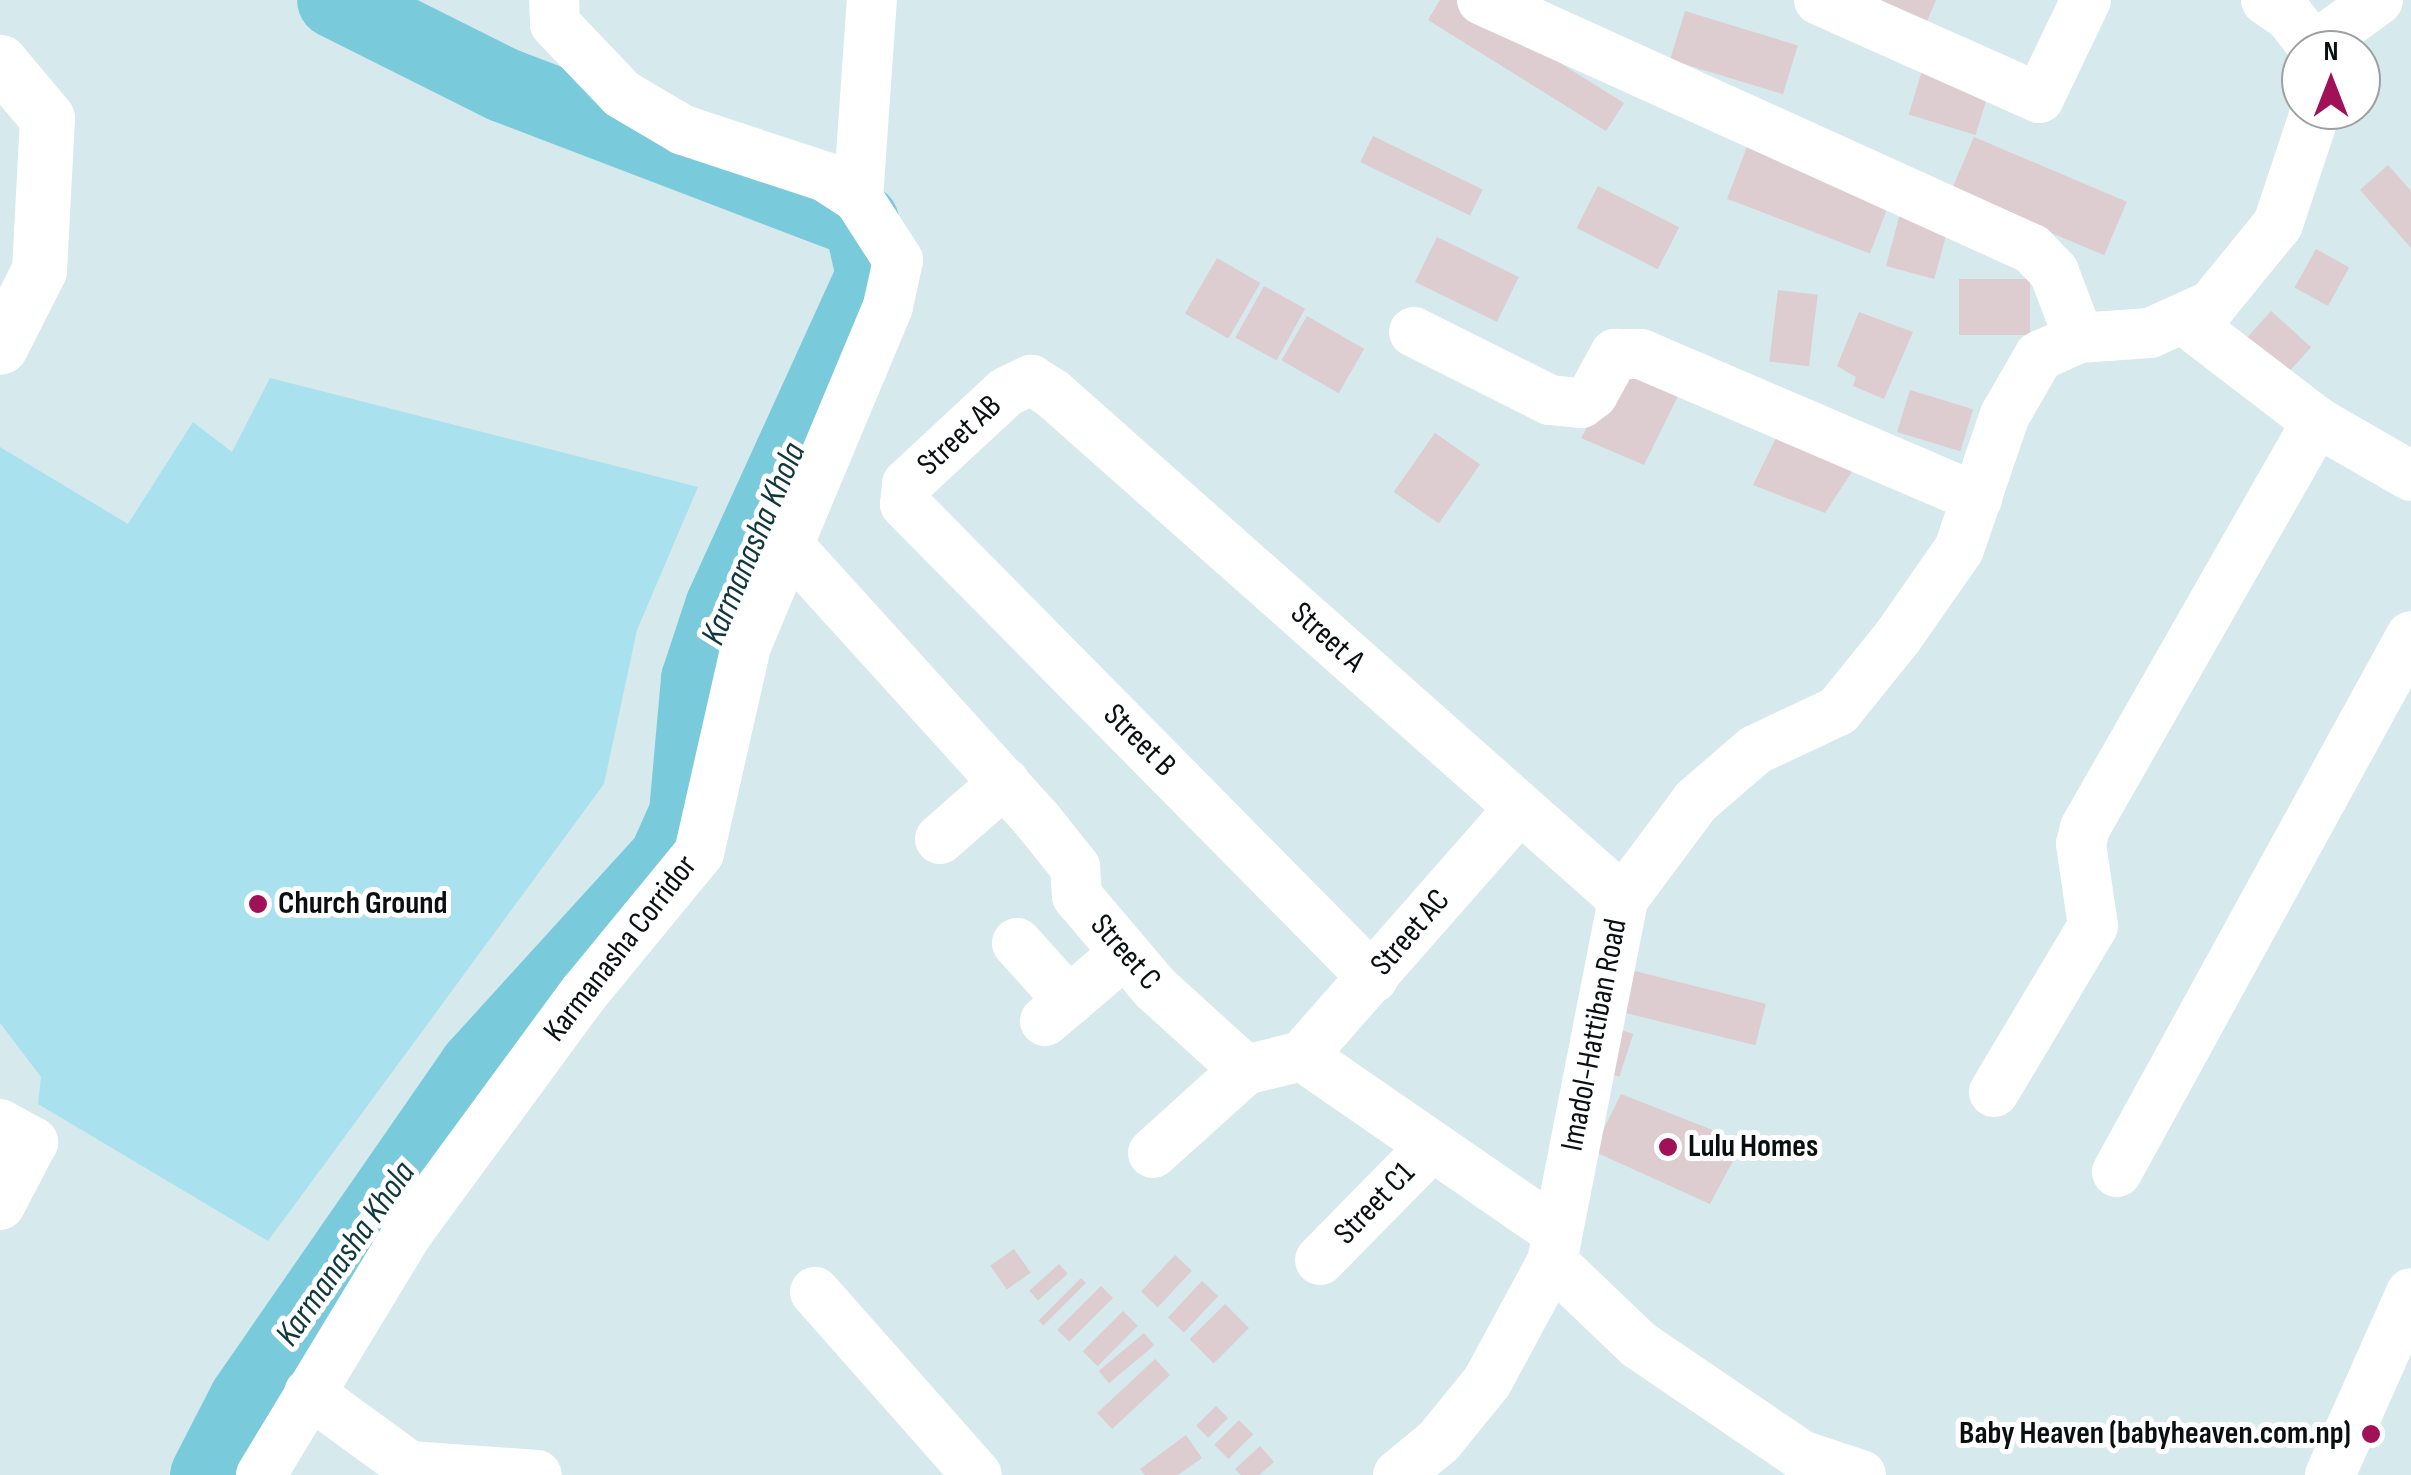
<!DOCTYPE html>
<style>
body{margin:0}
#map{position:relative;width:2411px;height:1475px;overflow:hidden;background:#d6e9ed;font-family:"Sofia Sans Condensed",sans-serif}
div>[style]{position:absolute}
.green>*{inset:0;background:#a9e2ee}
.river>*{height:75px;margin:-37.5px;padding:0 37.5px;transform-origin:37.5px;border-radius:37.5px;background:#79cbdb}
.building>*{inset:0;background:#ddccd0;transform-origin:0 0}
.minor>*{height:50px;margin:-25px;padding:0 25px;transform-origin:25px;border-radius:25px;background:#fff}
.tertiary>*{height:55px;margin:-27.5px;padding:0 27.5px;transform-origin:27.5px;border-radius:27.5px;background:#fff}
.dots>*{width:28px;height:28px;translate:-50% -50%;box-sizing:border-box;border:5px solid #fff;border-radius:50%}
span{translate:-50% -50%;white-space:nowrap;text-align:center;line-height:1.15;-webkit-text-stroke:10px #fff;paint-order:stroke}
.street-label{font-size:32px;color:#0a1011}
.poi-label{font-size:32px;color:#0a1011;font-weight:700}
.left{translate:0 -50%;text-align:left}
.right{translate:-100% -50%;text-align:right}
.water-label{font-size:35px;color:#0f373e;font-style:italic}
.north{position:absolute;left:2281px;top:30px;width:100px;height:100px;box-sizing:border-box;background:#fff;border:2px solid #9d9fa0;border-radius:50%;rotate:0deg;font-size:28px;font-weight:700;line-height:40px;text-align:center;color:#0a1011}
.north::after{content:'';display:block;margin:auto;width:35px;height:45px;background:#a11157;clip-path:polygon(50% 0,100% 100%,50% 72%,0 100%)}
</style>
<div id="map">
<div class="green">
<div style="clip-path:polygon(270px 378px,698px 487px,637px 630px,604px 784px,268px 1241px,38px 1104px,41px 1077px,0 1023px,0 447px,128px 524px,193px 422px,232px 452px)"></div>
</div>
<div class="river">
<div style="left:207px;top:1475px;width:85px;rotate:-62.8deg"></div>
<div style="left:246px;top:1399px;width:402px;rotate:-55.3deg"></div>
<div style="left:475px;top:1068px;width:284px;rotate:-47.7deg"></div>
<div style="left:666px;top:858px;width:49px;rotate:-66deg"></div>
<div style="left:686px;top:813px;width:135px;rotate:-84.9deg"></div>
<div style="left:698px;top:679px;width:77px;rotate:-71.8deg"></div>
<div style="left:722px;top:606px;width:364px;rotate:-65.5deg"></div>
<div style="left:873px;top:275px;width:55px;rotate:-102.5deg"></div>
<div style="left:861px;top:221px;width:382px;rotate:-159.1deg"></div>
<div style="left:504px;top:85px;width:190px;rotate:-153.4deg"></div>
</div>
<div class="building">
<div style="clip-path:polygon(1440px 0,1459px 0,1624px 103px,1606px 131px,1428px 20px)"></div>
<div style="clip-path:polygon(1880px 0,1936px 0,1927px 21px)"></div>
<div style="left:1685px;top:11px;width:118px;height:51px;rotate:17deg"></div>
<div style="left:1925px;top:61px;width:70px;height:56px;rotate:17deg"></div>
<div style="clip-path:polygon(2361px 68px,2370px 113px,2336px 118px,2335px 110px,2361px 110px)"></div>
<div style="left:1373px;top:136px;width:122px;height:29px;rotate:26deg"></div>
<div style="left:1974px;top:137px;width:166px;height:58px;rotate:23deg"></div>
<div style="left:1750px;top:139px;width:153px;height:64px;rotate:21deg"></div>
<div style="clip-path:polygon(2388px 165px,2411px 191px,2411px 248px,2360px 190px)"></div>
<div style="left:1598px;top:186px;width:91px;height:47px;rotate:27deg"></div>
<div style="left:1901px;top:210px;width:50px;height:58px;rotate:15deg"></div>
<div style="left:1437px;top:237px;width:91px;height:50px;rotate:26deg"></div>
<div style="left:2316px;top:249px;width:38px;height:44px;rotate:29deg"></div>
<div style="left:1217px;top:258px;width:50px;height:64px;rotate:30deg"></div>
<div style="left:1959px;top:279px;width:71px;height:56px"></div>
<div style="left:1264px;top:286px;width:47px;height:59px;rotate:29deg"></div>
<div style="left:1778px;top:290px;width:40px;height:72px;rotate:7deg"></div>
<div style="left:2271px;top:311px;width:54px;height:47px;rotate:42deg"></div>
<div style="clip-path:polygon(1859px 312px,1913px 332px,1884px 399px,1853px 386px,1856px 377px,1837px 366px)"></div>
<div style="left:1307px;top:316px;width:66px;height:51px;rotate:30deg"></div>
<div style="clip-path:polygon(1619px 371px,1679px 394px,1644px 465px,1581px 438px)"></div>
<div style="left:1910px;top:390px;width:66px;height:44px;rotate:17deg"></div>
<div style="clip-path:polygon(1781px 428px,1857px 464px,1825px 513px,1753px 485px)"></div>
<div style="left:1435px;top:433px;width:55px;height:72px;rotate:35deg"></div>
<div style="left:1631px;top:970px;width:139px;height:43px;rotate:14deg"></div>
<div style="left:1618px;top:1029px;width:16px;height:45px;rotate:18deg"></div>
<div style="clip-path:polygon(1621px 1094px,1743px 1142px,1710px 1204px,1593px 1151px)"></div>
<div style="left:1014px;top:1249px;width:29px;height:29px;rotate:55deg"></div>
<div style="left:1175px;top:1255px;width:23px;height:50px;rotate:43deg"></div>
<div style="left:1059px;top:1264px;width:13px;height:40px;rotate:48deg"></div>
<div style="left:1081px;top:1278px;width:7px;height:60px;rotate:45deg"></div>
<div style="left:1202px;top:1281px;width:22px;height:50px;rotate:43deg"></div>
<div style="left:1101px;top:1286px;width:17px;height:62px;rotate:45deg"></div>
<div style="left:1225px;top:1304px;width:34px;height:50px;rotate:45deg"></div>
<div style="left:1123px;top:1311px;width:21px;height:57px;rotate:45deg"></div>
<div style="left:1144px;top:1333px;width:16px;height:59px;rotate:50deg"></div>
<div style="left:1155px;top:1359px;width:22px;height:79px;rotate:47deg"></div>
<div style="left:1216px;top:1406px;width:17px;height:28px;rotate:45deg"></div>
<div style="left:1239px;top:1420px;width:20px;height:35px;rotate:45deg"></div>
<div style="clip-path:polygon(1186px 1435px,1202px 1458px,1178px 1475px,1145px 1475px,1140px 1469px)"></div>
<div style="clip-path:polygon(1260px 1446px,1274px 1462px,1259px 1475px,1241px 1475px,1235px 1469px)"></div>
</div>
<div class="minor">
<div style="left:1482px;top:0;width:604px;rotate:24.36deg"></div>
<div style="left:2032px;top:249px;width:32px;rotate:46deg"></div>
<div style="left:2054px;top:272px;width:71px;rotate:69.3deg"></div>
<div style="left:1819px;top:0;width:241px;rotate:24deg"></div>
<div style="left:2039px;top:98px;width:109px;rotate:-64.4deg"></div>
<div style="left:2266px;top:0;width:29px;rotate:35deg"></div>
<div style="left:2290px;top:17px;width:42px;rotate:51.8deg"></div>
<div style="left:2315px;top:46px;width:78px;rotate:-36.1deg"></div>
<div style="left:858px;top:198px;width:198px;rotate:-86deg"></div>
<div style="left:2183px;top:319px;width:169px;rotate:37.5deg"></div>
<div style="left:2317px;top:422px;width:108px;rotate:29.9deg"></div>
<div style="left:1414px;top:332px;width:152px;rotate:26.6deg"></div>
<div style="left:1550px;top:400px;width:31px;rotate:6deg"></div>
<div style="left:1581px;top:403px;width:15px;rotate:-37deg"></div>
<div style="left:1593px;top:394px;width:46px;rotate:-61.2deg"></div>
<div style="left:1615px;top:354px;width:26px"></div>
<div style="left:1641px;top:354px;width:366px;rotate:23.2deg"></div>
<div style="left:788px;top:545px;width:374px;rotate:47.8deg"></div>
<div style="left:1039px;top:822px;width:58px;rotate:51.3deg"></div>
<div style="left:1075px;top:867px;width:29px;rotate:86deg"></div>
<div style="left:1077px;top:896px;width:121px;rotate:49.7deg"></div>
<div style="left:1155px;top:988px;width:122px;rotate:42.3deg"></div>
<div style="left:1245px;top:1070px;width:59px;rotate:-13.8deg"></div>
<div style="left:1302px;top:1056px;width:308px;rotate:34.6deg"></div>
<div style="left:940px;top:839px;width:86px;rotate:-41.2deg"></div>
<div style="left:1017px;top:943px;width:78px;rotate:48.1deg"></div>
<div style="left:1373px;top:978px;width:666px;rotate:-134.64deg"></div>
<div style="left:905px;top:504px;width:20px;rotate:-84deg"></div>
<div style="left:907px;top:484px;width:135px;rotate:-42.9deg"></div>
<div style="left:1006px;top:392px;width:28px;rotate:-26deg"></div>
<div style="left:1031px;top:380px;width:26px;rotate:32deg"></div>
<div style="left:1053px;top:394px;width:762px;rotate:41.54deg"></div>
<div style="left:1045px;top:1021px;width:105px;rotate:-40.4deg"></div>
<div style="left:1302px;top:1056px;width:329px;rotate:-48.7deg"></div>
<div style="left:1994px;top:1092px;width:193px;rotate:-59.2deg"></div>
<div style="left:2093px;top:926px;width:83px;rotate:-98.3deg"></div>
<div style="left:2081px;top:844px;width:16px;rotate:-76deg"></div>
<div style="left:2085px;top:828px;width:468px;rotate:-60.3deg"></div>
<div style="left:0;top:1124px;width:38px;rotate:29deg"></div>
<div style="left:33px;top:1142px;width:71px;rotate:117.6deg"></div>
<div style="left:1153px;top:1153px;width:124px;rotate:-42.1deg"></div>
<div style="left:2117px;top:1172px;width:611px;rotate:-61.25deg"></div>
<div style="left:1320px;top:1260px;width:157px;rotate:-45.5deg"></div>
<div style="left:815px;top:1292px;width:244px;rotate:48.5deg"></div>
<div style="left:309px;top:1393px;width:124px;rotate:36.1deg"></div>
<div style="left:409px;top:1466px;width:128px;rotate:4deg"></div>
<div style="left:261px;top:1475px;width:285px;rotate:-58.8deg"></div>
<div style="left:409px;top:1231px;width:295px;rotate:-53.7deg"></div>
<div style="left:584px;top:993px;width:181px;rotate:-50.6deg"></div>
<div style="left:699px;top:853px;width:212px;rotate:-77.2deg"></div>
<div style="left:746px;top:646px;width:368px;rotate:-67.3deg"></div>
<div style="left:888px;top:306px;width:47px;rotate:-77.7deg"></div>
<div style="left:898px;top:260px;width:74px;rotate:-122.8deg"></div>
<div style="left:858px;top:198px;width:38px;rotate:-147deg"></div>
<div style="left:826px;top:177px;width:151px;rotate:-161.8deg"></div>
<div style="left:683px;top:130px;width:71px;rotate:-149.5deg"></div>
<div style="left:622px;top:94px;width:97px;rotate:-133.7deg"></div>
<div style="left:555px;top:24px;width:24px;rotate:-92deg"></div>
<div style="left:1398px;top:1475px;width:53px;rotate:-39.7deg"></div>
<div style="left:1439px;top:1441px;width:76px;rotate:-50.9deg"></div>
<div style="left:1487px;top:1382px;width:136px;rotate:-61.6deg"></div>
<div style="left:1861px;top:1475px;width:63px;rotate:-161.6deg"></div>
<div style="left:1801px;top:1455px;width:196px;rotate:-145.8deg"></div>
<div style="left:1639px;top:1345px;width:120px;rotate:-136.3deg"></div>
<div style="left:1552px;top:1262px;width:370px;rotate:-78.9deg"></div>
<div style="left:1623px;top:899px;width:122px;rotate:-53.3deg"></div>
<div style="left:1696px;top:801px;width:78px;rotate:-40.8deg"></div>
<div style="left:1755px;top:750px;width:92px;rotate:-25.2deg"></div>
<div style="left:1838px;top:711px;width:94px;rotate:-51.1deg"></div>
<div style="left:1897px;top:638px;width:108px;rotate:-55.1deg"></div>
<div style="left:1959px;top:549px;width:142px;rotate:-71.1deg"></div>
<div style="left:2005px;top:415px;width:68px;rotate:-60deg"></div>
<div style="left:2039px;top:356px;width:44px;rotate:-24.2deg"></div>
<div style="left:2079px;top:338px;width:71px;rotate:-4deg"></div>
<div style="left:2150px;top:333px;width:68px;rotate:-24.3deg"></div>
<div style="left:2212px;top:305px;width:104px;rotate:-50.8deg"></div>
<div style="left:2278px;top:224px;width:120px;rotate:-71.6deg"></div>
<div style="left:2330px;top:1475px;width:199px;rotate:-66deg"></div>
</div>
<div class="tertiary">
<div style="left:0;top:62px;width:73px;rotate:50deg"></div>
<div style="left:47px;top:118px;width:152px;rotate:93deg"></div>
<div style="left:39px;top:270px;width:86px;rotate:116.9deg"></div>
</div>
<div class="dots">
<div style="left:258px;top:904px;background:#a11157"></div>
<div style="left:1668px;top:1147px;background:#a11157"></div>
<div style="left:2371px;top:1434px;background:#a11157"></div>
</div>
<div class="street-label">
<span style="left:960px;top:436px;rotate:-43deg">Street AB</span>
<span style="left:1327px;top:638px;rotate:42deg">Street A</span>
<span style="left:1139px;top:741px;rotate:45deg">Street B</span>
<span style="left:1411px;top:933px;rotate:-49deg">Street AC</span>
<span style="left:621px;top:949px;rotate:-52deg">Karmanasha Corridor</span>
<span style="left:1125px;top:953px;rotate:49deg">Street C</span>
<span style="left:1595px;top:1035px;rotate:-79deg">Imadol-Hattiban Road</span>
<span style="left:1375px;top:1204px;rotate:-46deg">Street C1</span>
</div>
<div class="poi-label">
<span class="left" style="left:278px;top:904px">Church Ground</span>
<span class="left" style="left:1688px;top:1147px">Lulu Homes</span>
<span class="right" style="left:2351px;top:1434px">Baby Heaven (babyheaven.com.np)</span>
</div>
<div class="water-label">
<span style="left:754px;top:544px;rotate:-67deg">Karmanasha Khola</span>
<span style="left:346px;top:1254px;rotate:-55deg">Karmanasha Khola</span>
</div>
<div class="north">N</div>
</div>
